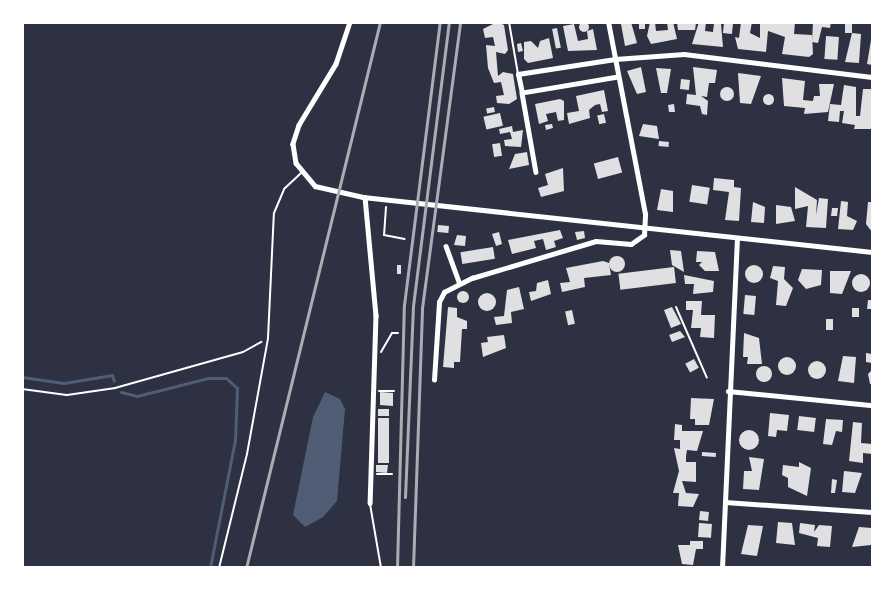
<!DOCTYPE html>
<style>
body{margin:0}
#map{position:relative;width:895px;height:590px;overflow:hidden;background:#2d3142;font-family:"Fira Sans",sans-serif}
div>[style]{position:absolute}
.water>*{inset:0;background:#4f5d75}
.stream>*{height:3px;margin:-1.5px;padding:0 1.5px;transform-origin:1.5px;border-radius:1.5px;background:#4f5d75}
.building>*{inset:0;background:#e0e0e3;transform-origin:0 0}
.round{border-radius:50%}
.path>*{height:2px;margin:-1px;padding:0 1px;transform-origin:1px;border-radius:1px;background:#fff}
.service>*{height:2px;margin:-1px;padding:0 1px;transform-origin:1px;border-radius:1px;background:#fff}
.minor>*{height:4.5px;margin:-2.25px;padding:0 2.25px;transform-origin:2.25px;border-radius:2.25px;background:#fff}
.rail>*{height:3px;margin:-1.5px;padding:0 1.5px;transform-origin:1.5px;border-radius:1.5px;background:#abadb3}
span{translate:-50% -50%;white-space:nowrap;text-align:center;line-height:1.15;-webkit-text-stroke:5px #fff;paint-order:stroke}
.frame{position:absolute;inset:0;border:24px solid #fff;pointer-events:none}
</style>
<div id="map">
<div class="water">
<div style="clip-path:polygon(325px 392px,340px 399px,345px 409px,337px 501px,323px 517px,305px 527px,293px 515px,313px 417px)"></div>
</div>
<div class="stream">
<div style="left:22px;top:377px;width:42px;rotate:8.1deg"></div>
<div style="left:64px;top:383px;width:49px;rotate:-9.5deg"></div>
<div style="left:112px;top:375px;width:6px;rotate:72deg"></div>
<div style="left:121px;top:392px;width:16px;rotate:14deg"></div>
<div style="left:137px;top:396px;width:73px;rotate:-14.2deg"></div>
<div style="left:208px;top:378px;width:18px"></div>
<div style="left:226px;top:378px;width:15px;rotate:42deg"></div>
<div style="left:237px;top:388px;width:52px;rotate:92.2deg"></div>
<div style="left:235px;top:440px;width:130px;rotate:101.1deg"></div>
</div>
<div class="building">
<div class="round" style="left:579px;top:22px;width:10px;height:10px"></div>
<div style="clip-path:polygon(497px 22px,504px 25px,508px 50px,505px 54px,496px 52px,498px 76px,503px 72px,513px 74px,517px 99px,509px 104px,497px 103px,496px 96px,504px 95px,501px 82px,494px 83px,488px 68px,486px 45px,495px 46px,493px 37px,485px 38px,483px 29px)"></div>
<div style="clip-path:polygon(631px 22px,637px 43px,625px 46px,621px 24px)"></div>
<div style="left:639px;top:22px;width:6px;height:7px"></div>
<div style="clip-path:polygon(650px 22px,655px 22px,656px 31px,668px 30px,667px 22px,673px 22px,677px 39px,651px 44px,647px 36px)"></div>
<div style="clip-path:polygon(677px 22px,696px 23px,695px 30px,678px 30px)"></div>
<div style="clip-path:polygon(699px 22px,706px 22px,705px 31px,713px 32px,714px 23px,721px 24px,723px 47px,692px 44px)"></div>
<div style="clip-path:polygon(741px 22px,752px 22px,750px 33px,760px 38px,760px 22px,795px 22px,794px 34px,812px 35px,813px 54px,809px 57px,782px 54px,785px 37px,768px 31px,766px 52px,738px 49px,735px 37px,739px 38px)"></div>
<div style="clip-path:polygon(813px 22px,831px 22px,830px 28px,822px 27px,818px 43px,812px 42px)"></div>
<div style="left:845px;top:22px;width:7px;height:11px"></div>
<div style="left:724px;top:23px;width:9px;height:10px;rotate:6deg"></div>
<div style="clip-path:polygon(574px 24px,578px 41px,588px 39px,587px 31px,593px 29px,597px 50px,568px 51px,563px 26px)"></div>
<div style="left:557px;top:28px;width:20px;height:5px;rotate:79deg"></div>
<div style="clip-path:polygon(852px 33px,861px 34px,859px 63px,845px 62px)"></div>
<div style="left:826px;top:36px;width:13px;height:23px;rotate:4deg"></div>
<div style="clip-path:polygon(549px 38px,553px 58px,528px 63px,524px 59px,524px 42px,531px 41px,538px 48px,540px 41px)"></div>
<div style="clip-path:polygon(871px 40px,872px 41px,872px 65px,867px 64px)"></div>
<div style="clip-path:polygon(521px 43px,523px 51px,518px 52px,517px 44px)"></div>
<div style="clip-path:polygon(641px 67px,646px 92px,637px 94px,627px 71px)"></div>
<div style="clip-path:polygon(693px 67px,717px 70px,715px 83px,709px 83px,707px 97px,701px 96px,708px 101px,707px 115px,702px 114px,700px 106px,686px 104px,687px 94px,696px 95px)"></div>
<div style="clip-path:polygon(656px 68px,671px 69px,667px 93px,661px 93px)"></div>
<div style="clip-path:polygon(738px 73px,761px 76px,751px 104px,740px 103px)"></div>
<div style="clip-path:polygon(782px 78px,805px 81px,803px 100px,813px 101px,814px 96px,820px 96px,819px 84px,834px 84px,828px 112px,804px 114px,805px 108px,784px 106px)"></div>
<div style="left:681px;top:79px;width:9px;height:10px;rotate:6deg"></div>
<div style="clip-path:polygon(844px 85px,856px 87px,856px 116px,860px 116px,863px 89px,872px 89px,872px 129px,854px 129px,855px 125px,842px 123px,844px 111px,840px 111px,839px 122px,828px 121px,830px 104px,841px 105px)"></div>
<div class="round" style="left:720px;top:87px;width:14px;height:14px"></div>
<div style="clip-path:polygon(604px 90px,608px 111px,602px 112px,600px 104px,595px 105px,589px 110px,590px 118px,569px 124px,567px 113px,579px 111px,576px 96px)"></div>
<div class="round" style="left:762.5px;top:93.5px;width:11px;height:11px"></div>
<div style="clip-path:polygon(560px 99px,564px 101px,564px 120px,558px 121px,556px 112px,546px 114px,548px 121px,539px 124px,535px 104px)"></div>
<div style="clip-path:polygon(674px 104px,675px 112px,669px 112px,668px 105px)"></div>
<div style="left:494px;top:107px;width:5px;height:8px;rotate:79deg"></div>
<div style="left:500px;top:113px;width:13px;height:17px;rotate:77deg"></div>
<div style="left:604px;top:114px;width:9px;height:7px;rotate:77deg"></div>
<div style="clip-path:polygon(552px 124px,553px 128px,546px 130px,545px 125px)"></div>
<div style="clip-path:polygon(643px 124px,657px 126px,659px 139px,639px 136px)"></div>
<div style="clip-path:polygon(512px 126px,513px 132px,523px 130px,521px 147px,505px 146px,504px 140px,512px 139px,510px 132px,500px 134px,499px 129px)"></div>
<div style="left:659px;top:141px;width:10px;height:5px;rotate:6deg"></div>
<div style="left:500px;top:143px;width:13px;height:8px;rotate:81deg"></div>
<div style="clip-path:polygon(527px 152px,529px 165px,509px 169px,515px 154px)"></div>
<div style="left:618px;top:157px;width:16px;height:25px;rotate:75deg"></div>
<div style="clip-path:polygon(563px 168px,564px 191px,541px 197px,538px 188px,548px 185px,545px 174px)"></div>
<div style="clip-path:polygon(714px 178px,734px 180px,734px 187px,741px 188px,739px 221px,725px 220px,729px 192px,713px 190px)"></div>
<div style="left:692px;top:185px;width:18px;height:17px;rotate:9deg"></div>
<div style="clip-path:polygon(795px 187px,817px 200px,816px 215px,819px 198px,828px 199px,826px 228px,806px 227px,808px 206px,795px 209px)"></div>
<div style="clip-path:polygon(661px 189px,673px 191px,673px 212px,657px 210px)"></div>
<div style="clip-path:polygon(841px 201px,848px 202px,847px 216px,857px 221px,853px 230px,838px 229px)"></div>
<div style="clip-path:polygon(753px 202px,765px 207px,764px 223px,751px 222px)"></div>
<div style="clip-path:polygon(868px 202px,872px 202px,872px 232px,866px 224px)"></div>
<div style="clip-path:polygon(776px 205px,791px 207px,795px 221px,776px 224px)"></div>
<div style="clip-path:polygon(832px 208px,838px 208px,837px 216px,831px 216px)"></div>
<div style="left:438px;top:225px;width:11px;height:7px;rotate:5deg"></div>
<div style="clip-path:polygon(560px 230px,563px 238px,554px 241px,556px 247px,546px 250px,543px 239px,534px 241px,536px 248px,512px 254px,508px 240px)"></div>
<div style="clip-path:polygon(584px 231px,585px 238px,577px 240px,575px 232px)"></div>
<div style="clip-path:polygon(499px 232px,502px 244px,496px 246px,492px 234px)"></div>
<div style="clip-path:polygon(457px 235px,466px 236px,465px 246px,454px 245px)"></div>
<div style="left:493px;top:247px;width:12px;height:33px;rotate:81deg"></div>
<div style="clip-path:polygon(670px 250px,681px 251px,684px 272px,672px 265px)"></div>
<div style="clip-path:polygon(697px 251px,715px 252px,719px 271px,705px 271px,699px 265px,702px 262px,696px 262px)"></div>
<div class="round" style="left:609px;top:256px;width:16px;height:16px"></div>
<div style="clip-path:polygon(603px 261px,609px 263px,611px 275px,584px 278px,585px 287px,562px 292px,560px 283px,570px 282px,566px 268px)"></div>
<div style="left:397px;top:265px;width:4px;height:9px"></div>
<div class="round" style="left:745px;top:265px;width:18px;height:18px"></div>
<div style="clip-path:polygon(773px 266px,785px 267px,784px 279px,793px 288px,786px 306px,776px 305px,778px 281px,770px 278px)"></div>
<div style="left:674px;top:267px;width:16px;height:56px;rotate:83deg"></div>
<div style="clip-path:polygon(802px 269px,822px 270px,821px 285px,806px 289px,798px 280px)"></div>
<div style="clip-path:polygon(830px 271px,851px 271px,842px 294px,830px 293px)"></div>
<div class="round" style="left:852px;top:274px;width:18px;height:18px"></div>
<div style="clip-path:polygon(684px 275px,714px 281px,713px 292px,693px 294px,694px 284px,685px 284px)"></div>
<div style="clip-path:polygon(548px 280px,551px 294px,531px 301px,529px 292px,536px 291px,537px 283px)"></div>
<div style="clip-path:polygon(519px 287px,524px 309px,511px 312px,512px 323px,496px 325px,494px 317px,504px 316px,507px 290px)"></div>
<div class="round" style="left:457px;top:291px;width:12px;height:12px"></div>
<div class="round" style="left:478px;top:293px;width:18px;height:18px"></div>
<div style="left:745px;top:295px;width:11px;height:19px;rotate:5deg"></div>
<div style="clip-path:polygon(868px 300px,872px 300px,872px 309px,867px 309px)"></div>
<div style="clip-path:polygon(686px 301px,702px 301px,701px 315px,715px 315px,714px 338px,700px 337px,701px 328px,691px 328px,693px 310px,686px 310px)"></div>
<div style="clip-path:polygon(448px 307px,457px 308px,457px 317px,467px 321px,467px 329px,462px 329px,460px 362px,454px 362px,454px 368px,443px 367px)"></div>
<div style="clip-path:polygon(672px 307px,681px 324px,671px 328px,664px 310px)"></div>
<div style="left:852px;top:308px;width:7px;height:9px"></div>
<div style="left:572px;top:310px;width:14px;height:7px;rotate:78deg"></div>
<div style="left:826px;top:319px;width:7px;height:11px"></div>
<div style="clip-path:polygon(680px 331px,685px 337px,672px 342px,669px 335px)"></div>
<div style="clip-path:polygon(744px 333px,759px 338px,762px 364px,747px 364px,748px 357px,743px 357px)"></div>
<div style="clip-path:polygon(504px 335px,506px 348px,483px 357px,481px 343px,488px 342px,487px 337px)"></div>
<div style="clip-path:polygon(866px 353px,872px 354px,872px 363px,866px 362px)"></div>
<div style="clip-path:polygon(843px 356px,856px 357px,854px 383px,838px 381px)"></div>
<div class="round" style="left:778px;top:357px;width:18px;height:18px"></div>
<div style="left:694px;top:359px;width:10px;height:10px;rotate:61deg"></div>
<div class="round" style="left:808px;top:361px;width:18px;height:18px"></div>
<div class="round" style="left:756px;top:366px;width:16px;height:16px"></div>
<div style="clip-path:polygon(872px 370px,872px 384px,870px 384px,868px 374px)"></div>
<div style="clip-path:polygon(380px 392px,393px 393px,393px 406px,380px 405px)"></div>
<div style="clip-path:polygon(691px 398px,714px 399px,709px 425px,695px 425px,695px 419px,690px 419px)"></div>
<div style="left:378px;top:409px;width:11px;height:7px"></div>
<div style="clip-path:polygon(770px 413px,789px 415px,787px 431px,777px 430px,776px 437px,768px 436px)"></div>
<div style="left:799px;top:416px;width:17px;height:14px;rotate:7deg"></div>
<div style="left:378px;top:418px;width:11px;height:45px"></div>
<div style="clip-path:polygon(826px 419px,843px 420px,842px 432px,836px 431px,832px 445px,823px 444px)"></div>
<div style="clip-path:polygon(853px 422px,862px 423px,861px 443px,872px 444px,872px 454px,863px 453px,863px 463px,849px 461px)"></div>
<div style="clip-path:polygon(675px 424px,682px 425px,682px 431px,703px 431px,697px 451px,687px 450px,686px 456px,686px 462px,696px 462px,696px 482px,682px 481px,686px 493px,699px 494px,693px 507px,678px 506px,679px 493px,673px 493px,679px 471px,674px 448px,680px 449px,680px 440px,674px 440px)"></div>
<div class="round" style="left:739px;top:430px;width:20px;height:20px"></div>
<div style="left:702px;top:452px;width:14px;height:4px;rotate:4deg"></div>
<div style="clip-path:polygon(749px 457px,764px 459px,759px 490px,743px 489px,744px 471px,752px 471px)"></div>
<div style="clip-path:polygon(799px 462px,811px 468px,807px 496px,788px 487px,788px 478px,782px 475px,783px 465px,799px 467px)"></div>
<div style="clip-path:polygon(376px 465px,388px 465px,387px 473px,376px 472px)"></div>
<div style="clip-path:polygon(844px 471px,862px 473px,855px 493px,842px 492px)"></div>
<div style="clip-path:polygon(832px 479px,837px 480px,835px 493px,831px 493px)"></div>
<div style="left:700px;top:511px;width:9px;height:9px;rotate:6deg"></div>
<div style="clip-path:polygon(778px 522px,792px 523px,795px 545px,776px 543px)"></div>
<div style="left:699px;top:523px;width:13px;height:14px;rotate:4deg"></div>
<div style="clip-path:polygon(800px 523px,815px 525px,814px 532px,819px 525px,832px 526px,830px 547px,817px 546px,818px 538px,799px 533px)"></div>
<div style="clip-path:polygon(748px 525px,763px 526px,757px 556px,741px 554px)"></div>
<div style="clip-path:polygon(859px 527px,872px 528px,871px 545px,852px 547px)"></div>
<div style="clip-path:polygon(690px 541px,703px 541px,703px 549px,696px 549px,693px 565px,682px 564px,678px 545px,690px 545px)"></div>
</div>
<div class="path">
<div style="left:386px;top:207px;width:28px;rotate:94deg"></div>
<div style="left:384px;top:235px;width:21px;rotate:11deg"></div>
<div style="left:676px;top:307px;width:77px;rotate:66.4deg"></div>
<div style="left:381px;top:352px;width:22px;rotate:-60deg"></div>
<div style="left:392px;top:333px;width:6px"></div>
<div style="left:22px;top:389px;width:45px;rotate:7.6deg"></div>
<div style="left:67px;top:395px;width:49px;rotate:-8.3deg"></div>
<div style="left:115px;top:388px;width:133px;rotate:-15.7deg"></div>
<div style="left:243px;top:352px;width:21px;rotate:-29deg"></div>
<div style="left:379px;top:391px;width:15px"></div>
<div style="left:377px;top:474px;width:15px"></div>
</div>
<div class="service">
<div style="left:509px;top:22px;width:53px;rotate:80.2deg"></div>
<div style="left:370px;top:504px;width:65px;rotate:80.2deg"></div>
<div style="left:219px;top:568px;width:117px;rotate:-76.2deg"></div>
<div style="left:247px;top:454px;width:118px;rotate:-79.7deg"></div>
<div style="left:268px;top:338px;width:125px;rotate:-87.3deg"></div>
<div style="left:274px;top:213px;width:26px;rotate:-67deg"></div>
<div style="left:284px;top:189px;width:23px;rotate:-43deg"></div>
</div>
<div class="minor">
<div style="left:350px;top:22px;width:44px;rotate:108.4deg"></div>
<div style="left:336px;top:64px;width:71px;rotate:121.2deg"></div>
<div style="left:299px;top:125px;width:20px;rotate:108deg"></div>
<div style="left:293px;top:144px;width:19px;rotate:81deg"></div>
<div style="left:296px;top:163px;width:30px;rotate:50deg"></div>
<div style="left:315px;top:186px;width:49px;rotate:12.9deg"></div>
<div style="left:363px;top:197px;width:512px;rotate:6.17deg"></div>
<div style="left:618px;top:77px;width:97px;rotate:170.5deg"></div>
<div style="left:522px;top:93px;width:19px;rotate:-102deg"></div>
<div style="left:518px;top:74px;width:98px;rotate:-8.8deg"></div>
<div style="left:615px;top:59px;width:69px;rotate:-4.1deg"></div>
<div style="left:684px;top:54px;width:189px;rotate:7deg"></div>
<div style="left:522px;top:93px;width:80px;rotate:80deg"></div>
<div style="left:365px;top:197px;width:119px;rotate:84.7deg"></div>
<div style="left:376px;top:315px;width:188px;rotate:91.8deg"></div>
<div style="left:446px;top:246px;width:38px;rotate:70deg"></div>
<div style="left:434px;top:380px;width:78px;rotate:-86.3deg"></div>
<div style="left:439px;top:302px;width:11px;rotate:-63deg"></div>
<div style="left:444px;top:292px;width:31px;rotate:-27deg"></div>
<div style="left:472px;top:278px;width:129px;rotate:-16.6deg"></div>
<div style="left:596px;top:241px;width:35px;rotate:5deg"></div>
<div style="left:631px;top:244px;width:16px;rotate:-35deg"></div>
<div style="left:644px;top:235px;width:21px;rotate:-87deg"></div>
<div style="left:645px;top:214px;width:196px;rotate:-100.9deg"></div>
<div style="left:728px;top:391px;width:145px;rotate:5.6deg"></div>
<div style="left:725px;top:502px;width:147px;rotate:3.9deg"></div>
<div style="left:722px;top:568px;width:329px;rotate:-87.4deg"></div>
</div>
<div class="rail">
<div style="left:405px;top:497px;width:191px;rotate:-87.6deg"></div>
<div style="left:413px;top:306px;width:286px;rotate:-82.8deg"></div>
<div style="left:246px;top:568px;width:562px;rotate:-76.21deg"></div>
<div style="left:397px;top:568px;width:263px;rotate:-88.5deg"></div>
<div style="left:404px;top:305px;width:285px;rotate:-82.8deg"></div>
<div style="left:413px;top:568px;width:260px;rotate:-88deg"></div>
<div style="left:422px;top:308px;width:289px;rotate:-82.4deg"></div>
</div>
<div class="frame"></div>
</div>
